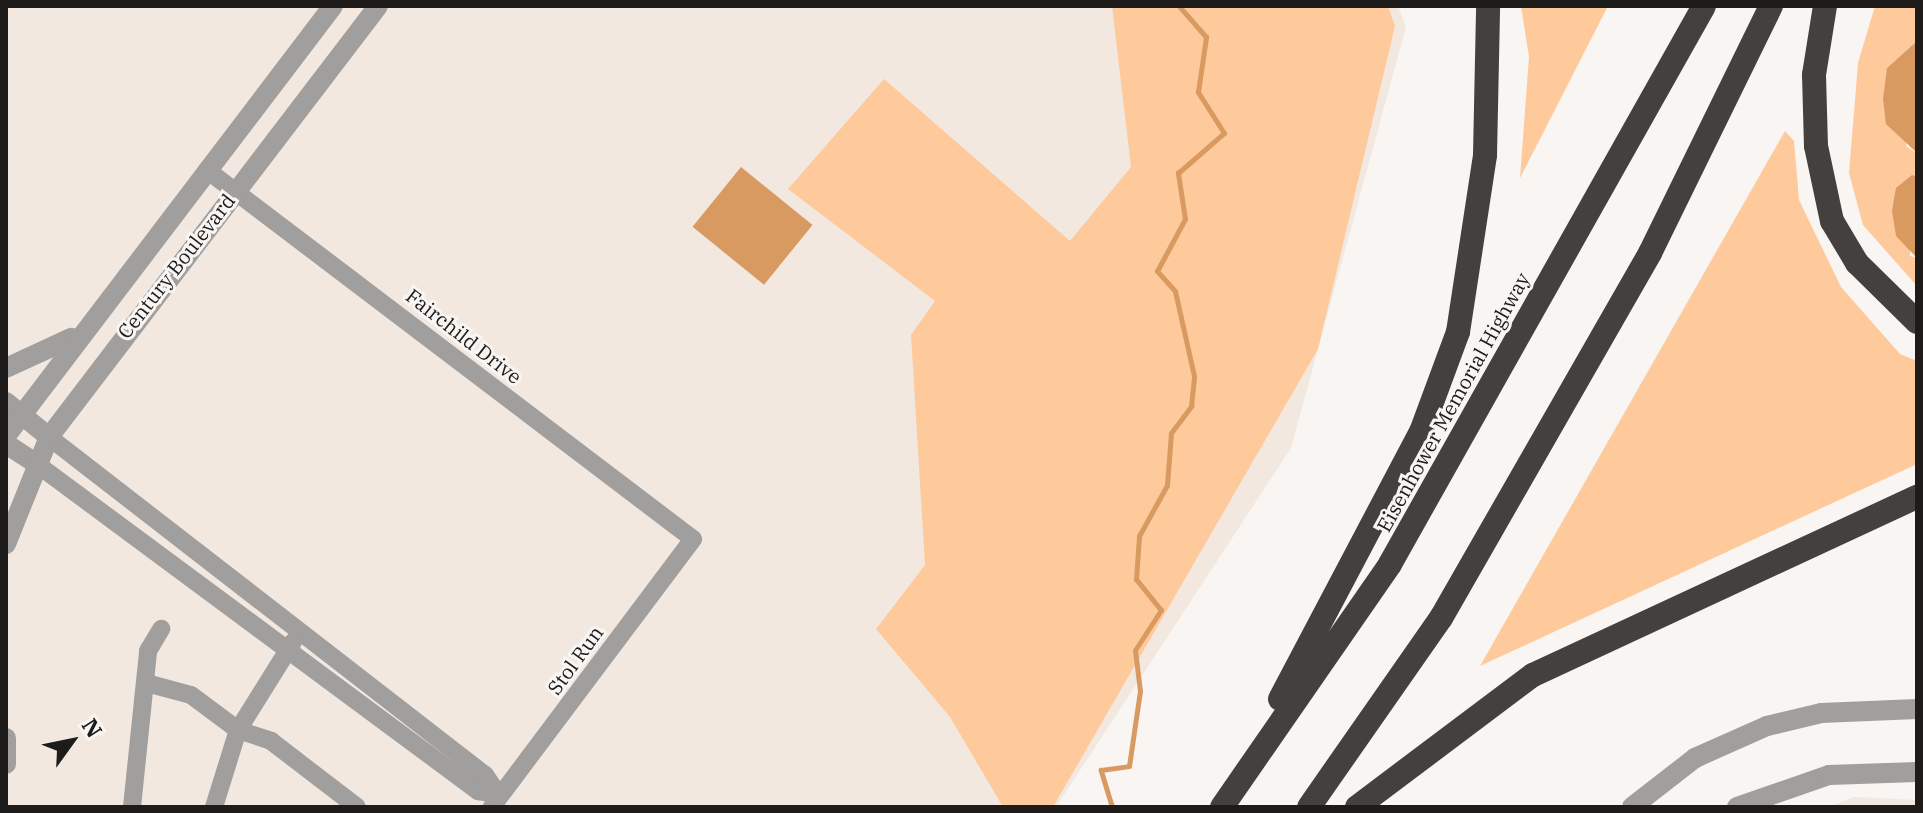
<!DOCTYPE html>
<style>
body{margin:0}
#map{position:relative;width:1923px;height:813px;overflow:hidden;background:#f8f5f2;font-family:"IBM Plex Serif",serif}
div>[style]{position:absolute}
.built>*{inset:0;background:#f2e8e0}
.green>*{inset:0;background:#feca9c}
.water>*{inset:0;background:#d89a61;transform-origin:0 0}
.stream>*{height:5px;margin:-2.5px;padding:0 2.5px;transform-origin:2.5px;border-radius:2.5px;background:#d89a61}
.minor>*{height:18px;margin:-9px;padding:0 9px;transform-origin:9px;border-radius:9px;background:#a09f9e}
.tertiary>*{height:20px;margin:-10px;padding:0 10px;transform-origin:10px;border-radius:10px;background:#a09f9e}
.motorway>*{height:24px;margin:-12px;padding:0 12px;transform-origin:12px;border-radius:12px;background:#43403e}
span{translate:-50% -50%;white-space:nowrap;text-align:center;line-height:1.15;-webkit-text-stroke:6px #f8f5f2;paint-order:stroke}
.street-label{font-size:20px;color:#1d1c1b}
.frame{position:absolute;inset:0;border:8px solid #1d1c1b;pointer-events:none}
.north{position:absolute;left:32px;top:701px;width:80px;height:80px;-webkit-text-stroke:6px #f8f5f2;paint-order:stroke;rotate:57deg;font-size:22px;font-weight:700;line-height:32px;text-align:center;color:#1d1c1b}
.north::after{content:'';display:block;margin:auto;width:28px;height:36px;background:#1d1c1b;clip-path:polygon(50% 0,100% 100%,50% 72%,0 100%)}
</style>
<div id="map">
<div class="built">
<div style="clip-path:polygon(6px 6px,1398px 6px,1406px 27px,1291px 448px,1056px 807px,6px 807px)"></div>
<div style="clip-path:polygon(1854px 797px,1917px 800px,1917px 807px,1828px 807px)"></div>
</div>
<div class="green">
<div style="clip-path:polygon(1112px 6px,1388px 6px,1395px 26px,1318px 349px,1053px 807px,1003px 807px,950px 717px,876px 629px,925px 565px,911px 335px,935px 301px,788px 189px,884px 79px,1070px 241px,1131px 167px)"></div>
<div style="clip-path:polygon(1521px 6px,1608px 6px,1520px 178px,1529px 57px)"></div>
<div style="clip-path:polygon(1875px 6px,1917px 6px,1917px 41px,1887px 68px,1907px 147px,1917px 153px,1910px 256px,1917px 258px,1917px 286px,1863px 225px,1849px 173px,1858px 63px)"></div>
<div style="clip-path:polygon(1785px 131px,1794px 141px,1799px 200px,1841px 287px,1900px 354px,1917px 361px,1917px 464px,1480px 666px)"></div>
</div>
<div class="water">
<div style="clip-path:polygon(1917px 41px,1917px 153px,1886px 124px,1883px 99px,1887px 68px)"></div>
<div style="left:741px;top:167px;width:92px;height:77px;rotate:39deg"></div>
<div style="clip-path:polygon(1912px 175px,1917px 177px,1917px 258px,1896px 236px,1892px 211px,1896px 188px)"></div>
</div>
<div class="stream">
<div style="left:1112px;top:807px;width:39px;rotate:-107deg"></div>
<div style="left:1101px;top:770px;width:28px;rotate:-8deg"></div>
<div style="left:1129px;top:766px;width:76px;rotate:-81.7deg"></div>
<div style="left:1140px;top:691px;width:41px;rotate:-97deg"></div>
<div style="left:1135px;top:650px;width:48px;rotate:-57deg"></div>
<div style="left:1161px;top:610px;width:40px;rotate:-129deg"></div>
<div style="left:1136px;top:579px;width:43px;rotate:-86deg"></div>
<div style="left:1139px;top:536px;width:58px;rotate:-61.2deg"></div>
<div style="left:1167px;top:485px;width:52px;rotate:-85.6deg"></div>
<div style="left:1171px;top:433px;width:34px;rotate:-53deg"></div>
<div style="left:1191px;top:406px;width:30px;rotate:-84deg"></div>
<div style="left:1194px;top:376px;width:87px;rotate:-102.6deg"></div>
<div style="left:1175px;top:291px;width:27px;rotate:-132deg"></div>
<div style="left:1157px;top:271px;width:59px;rotate:-61.7deg"></div>
<div style="left:1185px;top:219px;width:47px;rotate:-98.7deg"></div>
<div style="left:1178px;top:173px;width:61px;rotate:-41deg"></div>
<div style="left:1224px;top:133px;width:49px;rotate:-122.4deg"></div>
<div style="left:1198px;top:92px;width:56px;rotate:-81.7deg"></div>
<div style="left:1206px;top:37px;width:41px;rotate:-131.1deg"></div>
</div>
<div class="minor">
<div style="left:207px;top:170px;width:610px;rotate:37.21deg"></div>
<div style="left:693px;top:539px;width:335px;rotate:126.9deg"></div>
<div style="left:34px;top:462px;width:553px;rotate:36.54deg"></div>
<div style="left:478px;top:791px;width:20px;rotate:9deg"></div>
<div style="left:498px;top:794px;width:23px;rotate:-124deg"></div>
<div style="left:485px;top:775px;width:552px;rotate:-142.22deg"></div>
<div style="left:150px;top:684px;width:42px;rotate:15deg"></div>
<div style="left:191px;top:695px;width:59px;rotate:36.7deg"></div>
<div style="left:238px;top:730px;width:35px;rotate:18deg"></div>
<div style="left:271px;top:741px;width:108px;rotate:37.5deg"></div>
<div style="left:132px;top:807px;width:157px;rotate:-84.1deg"></div>
<div style="left:148px;top:651px;width:26px;rotate:-59deg"></div>
<div style="left:214px;top:807px;width:81px;rotate:-72.7deg"></div>
<div style="left:238px;top:730px;width:104px;rotate:-58deg"></div>
</div>
<div class="tertiary">
<div style="left:6px;top:368px;width:72px;rotate:-24.8deg"></div>
<div style="left:6px;top:402px;width:55px;rotate:39.1deg"></div>
<div style="left:6px;top:436px;width:540px;rotate:-52.75deg"></div>
<div style="left:6px;top:444px;width:33px;rotate:33deg"></div>
<div style="left:6px;top:544px;width:115px;rotate:-68.1deg"></div>
<div style="left:49px;top:437px;width:542px;rotate:-52.64deg"></div>
<div style="left:6px;top:738px;width:26px;rotate:90deg"></div>
<div style="left:1632px;top:807px;width:80px;rotate:-37.9deg"></div>
<div style="left:1695px;top:758px;width:79px;rotate:-24deg"></div>
<div style="left:1767px;top:726px;width:56px;rotate:-13.5deg"></div>
<div style="left:1821px;top:713px;width:96px;rotate:-2.4deg"></div>
<div style="left:1737px;top:807px;width:97px;rotate:-19.2deg"></div>
<div style="left:1829px;top:775px;width:88px;rotate:-2deg"></div>
</div>
<div class="motorway">
<div style="left:1825px;top:6px;width:70px;rotate:99.1deg"></div>
<div style="left:1814px;top:75px;width:71px;rotate:88.4deg"></div>
<div style="left:1816px;top:146px;width:77px;rotate:78deg"></div>
<div style="left:1832px;top:221px;width:49px;rotate:59.2deg"></div>
<div style="left:1857px;top:263px;width:84px;rotate:44.5deg"></div>
<div style="left:1280px;top:699px;width:302px;rotate:-62.2deg"></div>
<div style="left:1421px;top:432px;width:107px;rotate:-69.7deg"></div>
<div style="left:1458px;top:332px;width:179px;rotate:-81.3deg"></div>
<div style="left:1485px;top:155px;width:149px;rotate:-88.8deg"></div>
<div style="left:1222px;top:807px;width:295px;rotate:-55.3deg"></div>
<div style="left:1390px;top:564px;width:640px;rotate:-60.63deg"></div>
<div style="left:1309px;top:807px;width:231px;rotate:-55.1deg"></div>
<div style="left:1441px;top:618px;width:421px;rotate:-60.2deg"></div>
<div style="left:1650px;top:253px;width:275px;rotate:-63.9deg"></div>
<div style="left:1357px;top:807px;width:220px;rotate:-36.9deg"></div>
<div style="left:1533px;top:675px;width:423px;rotate:-24.9deg"></div>
</div>
<div class="street-label">
<span style="left:176px;top:266px;rotate:-52deg">Century Boulevard</span>
<span style="left:464px;top:336px;rotate:38deg">Fairchild Drive</span>
<span style="left:1453px;top:402px;rotate:-61deg">Eisenhower Memorial Highway</span>
<span style="left:575px;top:660px;rotate:-54deg">Stol Run</span>
</div>
<div class="frame"></div>
<div class="north">N</div>
</div>
